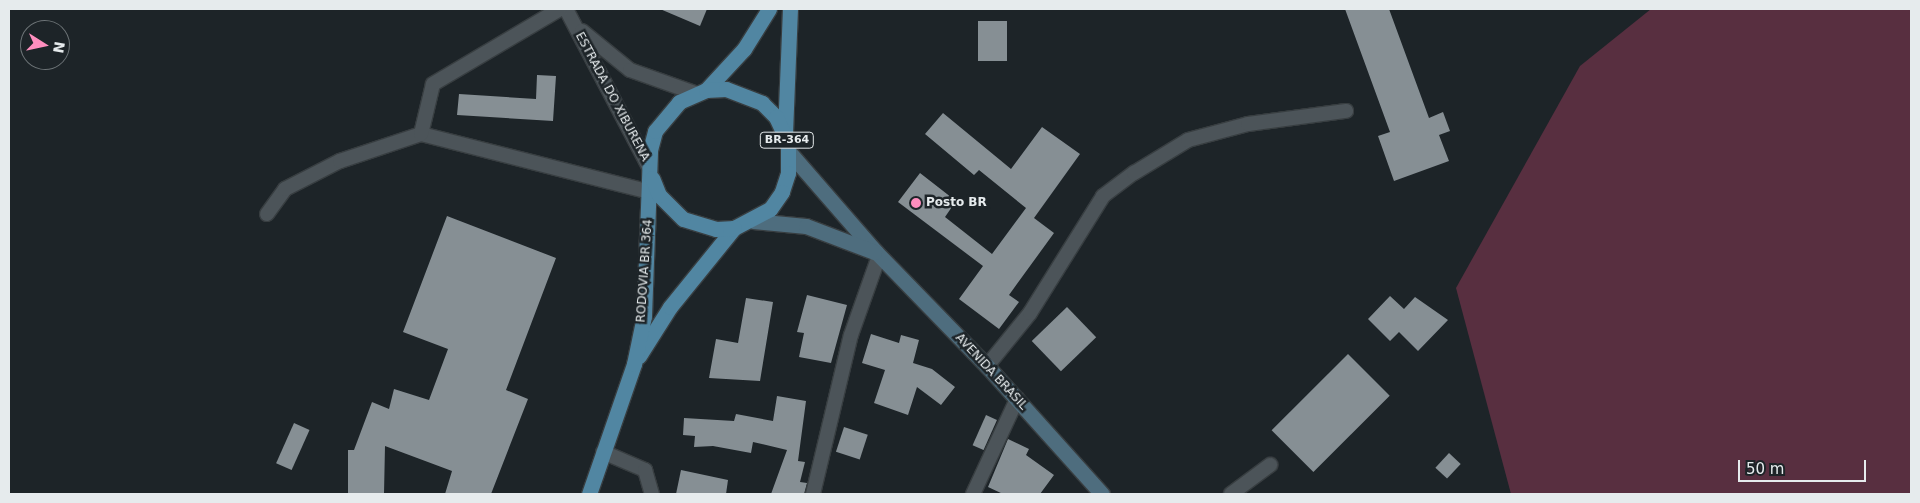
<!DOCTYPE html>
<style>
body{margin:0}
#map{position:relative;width:1920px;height:503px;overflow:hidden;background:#1d2428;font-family:"DejaVu Sans",sans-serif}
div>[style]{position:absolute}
.green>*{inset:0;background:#582f40}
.building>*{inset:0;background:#868f94;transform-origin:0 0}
.roads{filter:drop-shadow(1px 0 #383e41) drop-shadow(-1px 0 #383e41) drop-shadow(0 1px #383e41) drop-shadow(0 -1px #383e41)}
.street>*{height:14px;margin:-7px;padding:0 7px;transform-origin:7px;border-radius:7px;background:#4c5459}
.secondary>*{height:15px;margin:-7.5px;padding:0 7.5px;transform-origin:7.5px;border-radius:7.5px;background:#4e6d7e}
.primary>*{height:15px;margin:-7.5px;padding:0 7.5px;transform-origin:7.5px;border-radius:7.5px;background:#5186a2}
.dots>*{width:14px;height:14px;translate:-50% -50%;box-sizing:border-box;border:2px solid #1d2428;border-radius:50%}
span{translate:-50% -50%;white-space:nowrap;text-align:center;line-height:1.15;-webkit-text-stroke:5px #1d2428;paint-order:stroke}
.shield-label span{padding:1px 4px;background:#1d2428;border:1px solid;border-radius:4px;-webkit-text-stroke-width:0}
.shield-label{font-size:11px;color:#e6ebed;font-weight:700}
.street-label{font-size:12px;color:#e6ebed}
.poi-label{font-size:12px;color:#e6ebed;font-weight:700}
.left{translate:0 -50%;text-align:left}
.frame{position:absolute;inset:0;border:10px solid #e6ebed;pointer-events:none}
.north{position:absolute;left:20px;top:20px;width:50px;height:50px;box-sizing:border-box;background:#1d2428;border:1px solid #6d7477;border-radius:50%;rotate:100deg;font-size:14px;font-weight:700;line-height:20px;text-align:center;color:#e6ebed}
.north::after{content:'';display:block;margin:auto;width:18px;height:22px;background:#fe8ebe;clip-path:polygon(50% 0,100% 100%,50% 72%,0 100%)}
.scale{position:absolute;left:1738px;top:460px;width:128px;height:22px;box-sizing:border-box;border:2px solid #e6ebed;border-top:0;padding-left:6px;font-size:15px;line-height:18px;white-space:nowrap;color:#e6ebed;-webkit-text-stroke:4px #1d2428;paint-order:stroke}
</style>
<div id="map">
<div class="green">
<div style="clip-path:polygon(1651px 9px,1911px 9px,1911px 494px,1511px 494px,1456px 288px,1580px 66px)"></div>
</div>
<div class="building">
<div style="clip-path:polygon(660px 9px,707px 9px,700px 26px)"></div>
<div style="clip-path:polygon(1345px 9px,1389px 9px,1429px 118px,1443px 112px,1450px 131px,1439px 135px,1449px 161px,1394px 181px,1378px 136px,1390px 132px)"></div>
<div style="left:978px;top:21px;width:29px;height:40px"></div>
<div style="clip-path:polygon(537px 75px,556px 76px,553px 121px,457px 115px,459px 94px,536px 99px)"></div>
<div style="clip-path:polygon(943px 113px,1011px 169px,1042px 127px,1080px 154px,1034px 218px,1054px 233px,1009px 295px,1019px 302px,999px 329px,959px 299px,983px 266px,898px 202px,920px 173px,956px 201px,945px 217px,992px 254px,1026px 208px,979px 170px,974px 175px,925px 134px)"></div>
<div style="clip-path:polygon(447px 216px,556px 258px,506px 390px,528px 399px,491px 494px,445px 494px,452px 471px,385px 446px,384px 494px,348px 494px,348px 450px,354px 450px,372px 402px,389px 409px,394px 389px,429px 400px,448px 349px,403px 332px)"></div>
<div style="clip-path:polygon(807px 295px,847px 305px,831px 363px,799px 357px,804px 333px,797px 332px)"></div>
<div style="clip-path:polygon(1390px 296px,1404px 309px,1415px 297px,1448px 320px,1418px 351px,1399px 332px,1390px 341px,1368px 319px)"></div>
<div style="clip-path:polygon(746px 298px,773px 302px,760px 381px,709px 378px,716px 339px,738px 343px)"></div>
<div style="left:1067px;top:307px;width:42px;height:49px;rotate:46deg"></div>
<div style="clip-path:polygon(871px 334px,899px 343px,901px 335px,919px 340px,913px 363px,932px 369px,955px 387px,941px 405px,917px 387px,908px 415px,874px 403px,885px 370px,862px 363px)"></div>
<div style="left:1348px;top:354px;width:59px;height:108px;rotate:45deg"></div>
<div style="clip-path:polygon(777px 396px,806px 401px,798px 461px,805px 462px,800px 482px,807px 483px,804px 494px,771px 494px,787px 450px,753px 442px,751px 453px,713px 446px,694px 447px,695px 436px,683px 435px,684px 418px,734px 421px,736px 414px,773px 421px)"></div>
<div style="left:986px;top:415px;width:12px;height:33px;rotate:24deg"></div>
<div style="left:294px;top:423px;width:17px;height:44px;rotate:24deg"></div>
<div style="left:844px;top:427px;width:25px;height:26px;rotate:18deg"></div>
<div style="clip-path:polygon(1008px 439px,1029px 449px,1026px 455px,1054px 475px,1040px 494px,1003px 494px,988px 487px)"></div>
<div style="left:1449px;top:453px;width:16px;height:20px;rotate:43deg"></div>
<div style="clip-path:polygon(681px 470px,728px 480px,726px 494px,676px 494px)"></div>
</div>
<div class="roads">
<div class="street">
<div style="left:566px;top:9px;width:181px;rotate:62.3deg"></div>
<div style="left:582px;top:31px;width:62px;rotate:39.1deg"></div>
<div style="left:630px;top:70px;width:69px;rotate:19.5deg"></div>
<div style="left:421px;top:134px;width:237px;rotate:14.2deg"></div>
<div style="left:267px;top:214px;width:31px;rotate:-54deg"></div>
<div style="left:285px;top:189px;width:62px;rotate:-27deg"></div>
<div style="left:340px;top:161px;width:85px;rotate:-18.4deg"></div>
<div style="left:421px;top:134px;width:51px;rotate:-76.5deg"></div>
<div style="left:433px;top:84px;width:147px;rotate:-30.6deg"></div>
<div style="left:987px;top:366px;width:68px;rotate:-50.9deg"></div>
<div style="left:1030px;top:313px;width:138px;rotate:-58deg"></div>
<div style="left:1103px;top:196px;width:39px;rotate:-37deg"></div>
<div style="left:1134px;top:173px;width:63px;rotate:-31.4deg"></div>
<div style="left:1188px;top:140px;width:62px;rotate:-14.9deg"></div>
<div style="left:1248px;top:124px;width:99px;rotate:-7.6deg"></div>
<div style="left:603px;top:452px;width:46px;rotate:23.2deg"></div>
<div style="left:645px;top:470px;width:25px;rotate:74deg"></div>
<div style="left:813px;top:494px;width:163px;rotate:-76.6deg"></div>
<div style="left:851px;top:335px;width:84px;rotate:-70.5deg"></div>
<div style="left:973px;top:494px;width:105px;rotate:-65.1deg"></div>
<div style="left:1231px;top:494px;width:49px;rotate:-36.6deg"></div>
</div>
<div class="secondary">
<div style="left:789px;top:152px;width:133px;rotate:49deg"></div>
<div style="left:876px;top:252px;width:159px;rotate:45.8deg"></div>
<div style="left:987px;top:366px;width:172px;rotate:48.1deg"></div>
<div style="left:753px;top:221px;width:53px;rotate:5.4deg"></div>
<div style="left:806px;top:226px;width:73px;rotate:20.9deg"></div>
</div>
<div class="primary">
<div style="left:706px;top:90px;width:56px;rotate:-47.2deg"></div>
<div style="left:744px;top:49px;width:47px;rotate:-58deg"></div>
<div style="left:785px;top:133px;width:124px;rotate:-87.7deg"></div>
<div style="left:639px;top:356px;width:58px;rotate:-57.7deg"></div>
<div style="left:670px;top:307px;width:102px;rotate:-51deg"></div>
<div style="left:589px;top:494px;width:138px;rotate:-70.9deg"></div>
<div style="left:634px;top:364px;width:49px;rotate:-78.2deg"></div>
<div style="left:644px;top:316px;width:166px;rotate:-87.9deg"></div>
<div style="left:650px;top:150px;width:20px;rotate:-75deg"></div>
<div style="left:655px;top:131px;width:38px;rotate:-50deg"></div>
<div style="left:679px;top:102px;width:30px;rotate:-24deg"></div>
<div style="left:706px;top:90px;width:20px;rotate:-3deg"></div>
<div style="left:726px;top:89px;width:39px;rotate:21deg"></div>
<div style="left:762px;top:103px;width:20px;rotate:45deg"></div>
<div style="left:776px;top:117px;width:29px;rotate:65deg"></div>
<div style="left:788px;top:143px;width:30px;rotate:90deg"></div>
<div style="left:788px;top:173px;width:20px;rotate:108deg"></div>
<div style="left:782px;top:192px;width:21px;rotate:125deg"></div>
<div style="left:770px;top:209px;width:41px;rotate:152.2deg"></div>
<div style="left:734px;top:228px;width:18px;rotate:177deg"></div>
<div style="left:716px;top:229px;width:34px;rotate:-163deg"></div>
<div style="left:683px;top:219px;width:34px;rotate:-135deg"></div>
<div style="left:659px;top:195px;width:18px;rotate:-112deg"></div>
</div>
</div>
<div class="dots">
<div style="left:916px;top:203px;background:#fe8ebe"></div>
</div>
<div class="shield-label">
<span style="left:787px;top:140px">BR-364</span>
</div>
<div class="street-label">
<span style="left:612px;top:97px;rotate:62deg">ESTRADA DO XIBURENA</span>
<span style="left:645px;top:271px;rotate:-86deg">RODOVIA BR 364</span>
<span style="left:991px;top:372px;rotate:47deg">AVENIDA BRASIL</span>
</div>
<div class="poi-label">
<span class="left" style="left:926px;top:203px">Posto BR</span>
</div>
<div class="frame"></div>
<div class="north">N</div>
<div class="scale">50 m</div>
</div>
